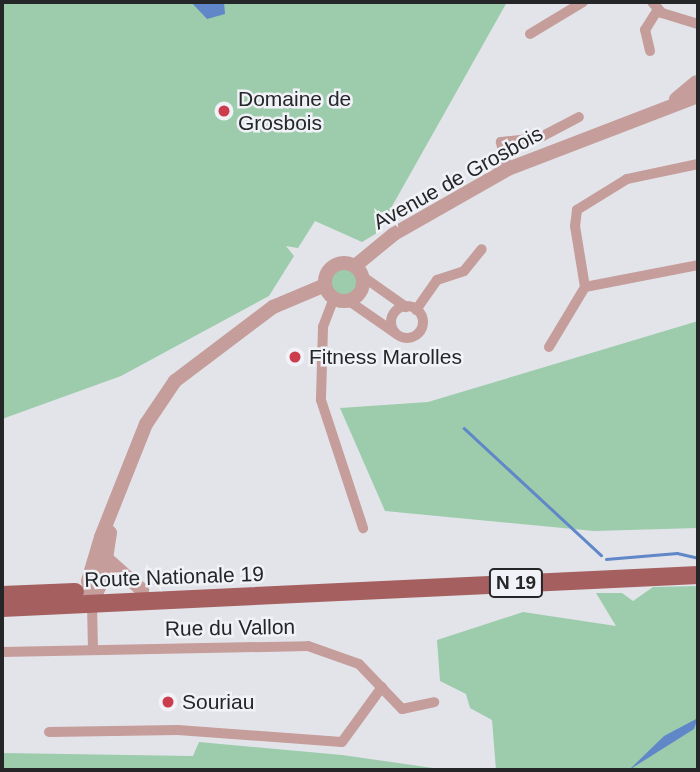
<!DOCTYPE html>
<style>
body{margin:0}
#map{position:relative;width:700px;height:772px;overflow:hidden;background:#e3e4ea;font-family:Arial,sans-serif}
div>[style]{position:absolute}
.green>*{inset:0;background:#9cccac}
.round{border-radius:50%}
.water>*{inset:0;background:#6087c8}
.stream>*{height:2.5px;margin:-1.25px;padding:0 1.25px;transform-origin:1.25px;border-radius:1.25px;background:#6087c8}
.minor>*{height:10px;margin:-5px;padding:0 5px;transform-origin:5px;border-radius:5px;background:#c59d9b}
.minor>.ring{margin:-5px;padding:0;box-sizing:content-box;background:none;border:10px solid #c59d9b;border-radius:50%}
.tertiary>*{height:14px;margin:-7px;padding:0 7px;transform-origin:7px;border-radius:7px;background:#c59d9b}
.tertiary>.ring{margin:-7px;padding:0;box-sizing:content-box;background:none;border:14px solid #c59d9b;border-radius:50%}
.primary>*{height:18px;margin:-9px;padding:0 9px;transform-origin:9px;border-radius:9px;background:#a55f5f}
.dots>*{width:19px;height:19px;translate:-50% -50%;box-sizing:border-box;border:4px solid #f0f2f7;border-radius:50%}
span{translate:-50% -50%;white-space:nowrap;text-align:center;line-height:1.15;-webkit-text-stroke:5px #f0f2f7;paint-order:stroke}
.shield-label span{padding:2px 5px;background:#f0f2f7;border:2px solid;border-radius:5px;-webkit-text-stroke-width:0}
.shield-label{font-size:19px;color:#252628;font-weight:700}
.poi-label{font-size:21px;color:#252628}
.left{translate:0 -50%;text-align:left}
.street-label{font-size:21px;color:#252628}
.frame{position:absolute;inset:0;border:4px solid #252628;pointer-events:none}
</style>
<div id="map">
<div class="green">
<div style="clip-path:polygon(2px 2px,507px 2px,377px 233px,362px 242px,315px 221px,298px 248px,286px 246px,294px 256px,269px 296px,121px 376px,2px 419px)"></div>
<div class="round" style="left:331px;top:269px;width:26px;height:26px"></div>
<div style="clip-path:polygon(698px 321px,698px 528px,594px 531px,385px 511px,340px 408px,428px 402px)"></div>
<div style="clip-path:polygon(698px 586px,698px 770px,496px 770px,492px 720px,470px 708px,466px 694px,440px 681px,437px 640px,523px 612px,616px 626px,596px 593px,622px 593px,633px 601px,653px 587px)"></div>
<div style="clip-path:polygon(199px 742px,342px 755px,447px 770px,2px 770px,2px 753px,193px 756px)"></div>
</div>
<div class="water">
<div style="clip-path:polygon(191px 2px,224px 2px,225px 14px,207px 19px)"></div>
<div style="clip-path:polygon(698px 718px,694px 729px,629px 770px,664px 736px)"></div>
</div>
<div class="stream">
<div style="left:464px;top:428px;width:187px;rotate:42.8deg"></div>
<div style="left:606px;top:559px;width:71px;rotate:-4.8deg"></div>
<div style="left:677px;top:553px;width:22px;rotate:13deg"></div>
</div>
<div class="minor">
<div style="left:652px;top:2px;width:15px;rotate:48deg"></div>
<div style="left:662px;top:13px;width:38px;rotate:17deg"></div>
<div style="left:530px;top:34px;width:62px;rotate:-31.1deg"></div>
<div style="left:650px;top:51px;width:22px;rotate:-103deg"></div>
<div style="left:645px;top:30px;width:25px;rotate:-58deg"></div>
<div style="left:698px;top:164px;width:73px;rotate:168.1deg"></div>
<div style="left:627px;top:179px;width:59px;rotate:148.2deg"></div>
<div style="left:577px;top:210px;width:16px;rotate:97deg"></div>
<div style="left:575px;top:226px;width:62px;rotate:80.7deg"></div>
<div style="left:585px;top:287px;width:115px;rotate:-11deg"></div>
<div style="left:508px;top:169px;width:28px;rotate:-105deg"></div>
<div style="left:501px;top:142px;width:38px;rotate:-6deg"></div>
<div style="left:539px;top:138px;width:45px;rotate:-27.7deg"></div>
<div style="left:362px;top:276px;width:54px;rotate:35.2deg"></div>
<div style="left:334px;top:298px;width:31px;rotate:111deg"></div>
<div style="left:323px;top:327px;width:73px;rotate:91.6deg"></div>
<div style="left:321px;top:400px;width:135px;rotate:71.8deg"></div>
<div style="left:349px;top:301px;width:56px;rotate:34.8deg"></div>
<div class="ring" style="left:391px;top:306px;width:22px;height:22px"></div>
<div style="left:416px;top:310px;width:37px;rotate:-55deg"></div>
<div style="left:437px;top:280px;width:28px;rotate:-18deg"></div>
<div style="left:464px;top:271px;width:28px;rotate:-51deg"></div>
<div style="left:549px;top:347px;width:70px;rotate:-59deg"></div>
<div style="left:92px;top:603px;width:46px;rotate:88.8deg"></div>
<div style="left:2px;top:652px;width:306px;rotate:-1.1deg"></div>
<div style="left:308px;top:646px;width:54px;rotate:19.4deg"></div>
<div style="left:359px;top:664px;width:62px;rotate:46.3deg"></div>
<div style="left:402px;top:709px;width:33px;rotate:-12deg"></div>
<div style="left:49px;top:732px;width:129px;rotate:-0.9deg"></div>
<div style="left:178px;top:730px;width:164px;rotate:4.2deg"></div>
<div style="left:342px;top:742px;width:68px;rotate:-54deg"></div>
</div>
<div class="tertiary">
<div style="left:676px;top:99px;width:26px;rotate:-40deg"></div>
<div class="ring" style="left:325px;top:263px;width:24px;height:24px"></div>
<div style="left:355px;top:266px;width:50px;rotate:-39.4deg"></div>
<div style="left:394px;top:234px;width:131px;rotate:-29.7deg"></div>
<div style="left:508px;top:169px;width:204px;rotate:-21deg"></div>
<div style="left:107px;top:559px;width:47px;rotate:41.5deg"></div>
<div style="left:92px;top:603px;width:22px;rotate:-100deg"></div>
<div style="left:88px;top:581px;width:46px;rotate:-73.5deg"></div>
<div style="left:101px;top:537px;width:122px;rotate:-68.3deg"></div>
<div style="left:146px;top:424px;width:52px;rotate:-56deg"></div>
<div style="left:175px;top:381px;width:123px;rotate:-37.1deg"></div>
<div style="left:273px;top:307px;width:56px;rotate:-22.9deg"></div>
<div style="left:92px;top:603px;width:27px;rotate:-66deg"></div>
<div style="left:103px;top:578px;width:46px;rotate:-81.2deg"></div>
</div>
<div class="primary">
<div style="left:2px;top:595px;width:73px;rotate:-2.4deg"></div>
<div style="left:2px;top:608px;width:697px;rotate:-2.71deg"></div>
</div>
<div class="dots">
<div style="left:224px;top:111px;background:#cc3c4c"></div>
<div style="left:295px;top:357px;background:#cc3c4c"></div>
<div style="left:168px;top:702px;background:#cc3c4c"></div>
</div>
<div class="shield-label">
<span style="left:516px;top:583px">N 19</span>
</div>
<div class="poi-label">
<span class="left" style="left:238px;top:111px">Domaine de<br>Grosbois</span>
<span class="left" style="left:309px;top:357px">Fitness Marolles</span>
<span class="left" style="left:182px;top:702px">Souriau</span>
</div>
<div class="street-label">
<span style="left:458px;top:178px;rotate:-29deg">Avenue de Grosbois</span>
<span style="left:174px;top:577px;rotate:-2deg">Route Nationale 19</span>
<span style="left:230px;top:628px;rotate:-1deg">Rue du Vallon</span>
</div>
<div class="frame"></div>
</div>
